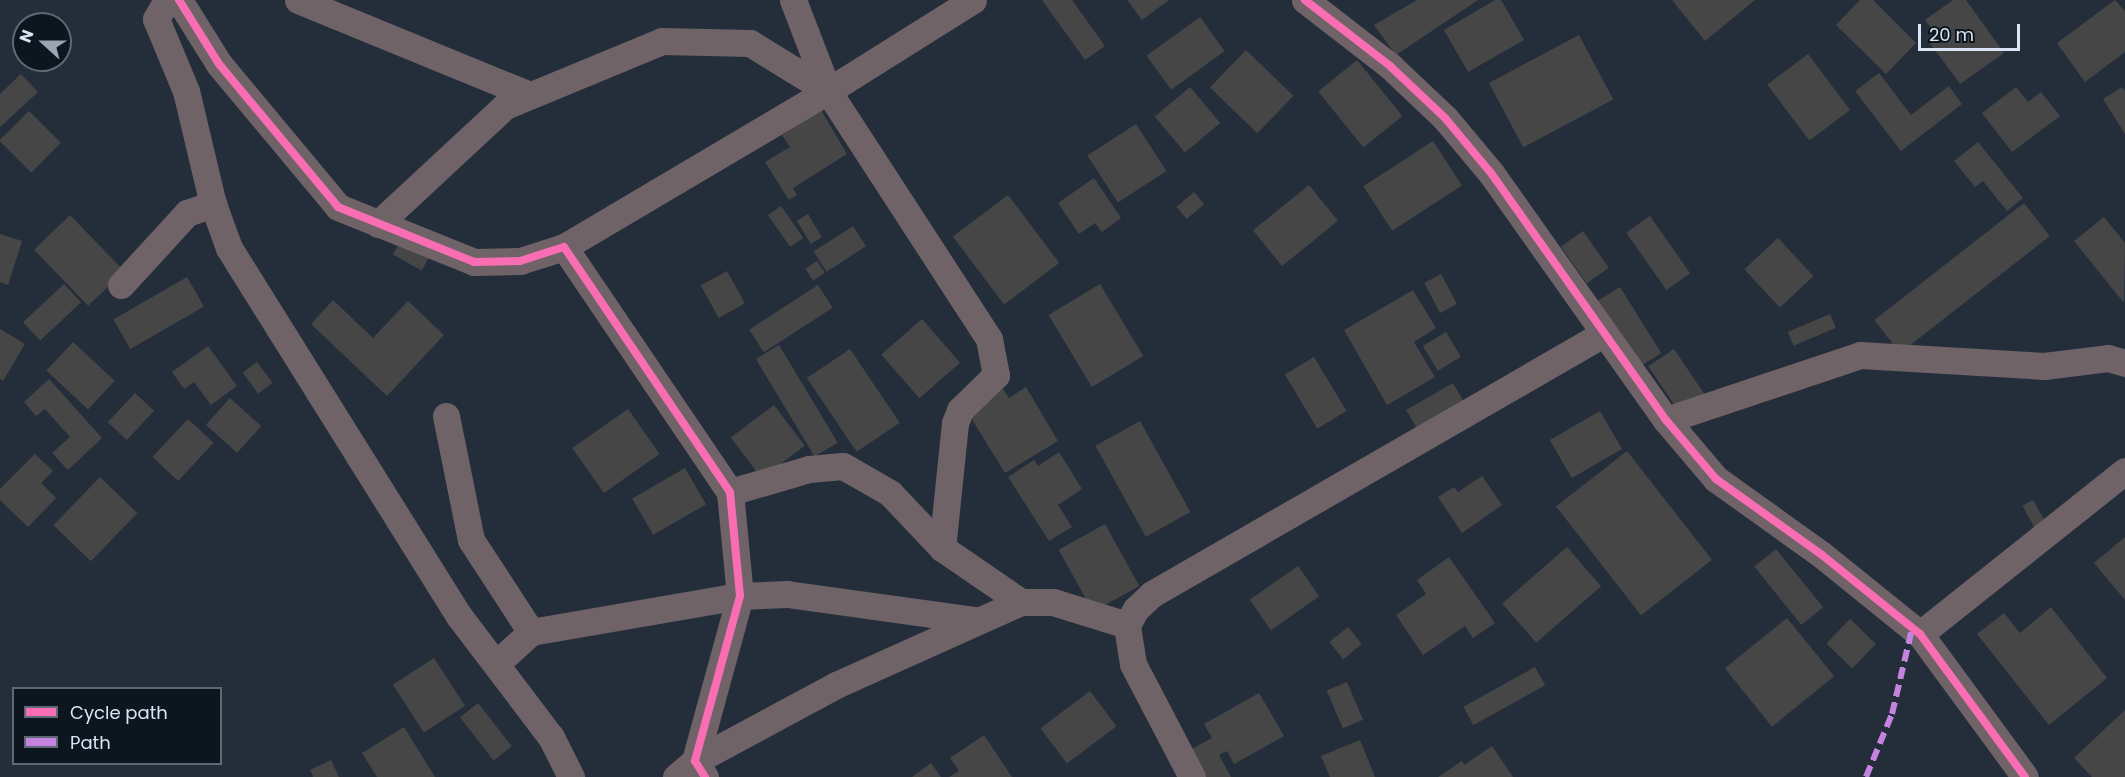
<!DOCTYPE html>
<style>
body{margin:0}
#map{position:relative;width:2125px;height:777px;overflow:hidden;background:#242e3b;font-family:Poppins,sans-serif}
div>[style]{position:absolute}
.building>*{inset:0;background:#464647;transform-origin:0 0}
.minor>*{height:27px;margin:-13.5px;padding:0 13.5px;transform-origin:13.5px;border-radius:13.5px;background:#6f6368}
.quiet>*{height:6px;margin-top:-3px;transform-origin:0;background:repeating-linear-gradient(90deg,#c483df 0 12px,transparent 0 18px)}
.cycleway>*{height:8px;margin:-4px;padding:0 4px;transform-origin:4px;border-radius:4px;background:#f96db3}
span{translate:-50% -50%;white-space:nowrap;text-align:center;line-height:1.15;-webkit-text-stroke:5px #0d151f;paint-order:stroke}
.legend{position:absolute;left:12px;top:687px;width:210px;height:78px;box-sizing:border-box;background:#0d151f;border:2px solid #5f6874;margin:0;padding:8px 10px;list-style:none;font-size:18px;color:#d9e5f4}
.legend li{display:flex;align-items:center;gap:12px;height:30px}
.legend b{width:30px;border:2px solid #5f6874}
.north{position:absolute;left:12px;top:12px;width:60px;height:60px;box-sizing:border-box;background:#0d151f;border:2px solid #5f6874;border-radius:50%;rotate:291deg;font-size:16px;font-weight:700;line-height:24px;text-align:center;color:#d9e5f4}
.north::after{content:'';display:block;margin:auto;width:21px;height:27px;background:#9aa5b3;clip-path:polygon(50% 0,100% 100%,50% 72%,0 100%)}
.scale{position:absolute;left:1918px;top:24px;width:102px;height:27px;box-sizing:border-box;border:3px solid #d9e5f4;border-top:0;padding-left:8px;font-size:18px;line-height:21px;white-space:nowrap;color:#d9e5f4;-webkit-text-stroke:4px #0d151f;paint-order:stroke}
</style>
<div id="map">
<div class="building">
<div style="clip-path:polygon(1042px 0,1072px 0,1105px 46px,1085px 60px)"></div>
<div style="clip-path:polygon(1127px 0,1169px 0,1142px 20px)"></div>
<div style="clip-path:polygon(1417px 0,1478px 0,1396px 55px,1374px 25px)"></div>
<div style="clip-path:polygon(1495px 0,1501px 0,1524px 40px,1468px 72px,1444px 30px)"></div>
<div style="clip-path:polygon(1672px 0,1755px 0,1705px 41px)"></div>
<div style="clip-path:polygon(1860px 0,1873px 0,1916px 43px,1886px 74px,1836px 25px)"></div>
<div style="clip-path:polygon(1953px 0,1966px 0,2004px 53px,1960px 84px,1927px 39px,1935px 33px,1925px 20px)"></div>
<div style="clip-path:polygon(2115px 0,2125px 11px,2125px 52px,2085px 82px,2057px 43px)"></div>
<div style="left:1200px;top:17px;width:42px;height:66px;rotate:54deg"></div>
<div style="left:1579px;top:35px;width:73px;height:102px;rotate:62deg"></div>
<div style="left:1246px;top:50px;width:66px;height:52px;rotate:44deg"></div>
<div style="left:1808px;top:54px;width:70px;height:51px;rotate:53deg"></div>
<div style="left:1357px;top:60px;width:72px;height:50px;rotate:51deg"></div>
<div style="clip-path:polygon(1879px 73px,1911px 115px,1949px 86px,1962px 104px,1901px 151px,1855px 91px)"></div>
<div style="clip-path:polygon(21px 74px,38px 92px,0 127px,0 94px)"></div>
<div style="left:1190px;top:87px;width:47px;height:46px;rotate:50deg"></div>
<div style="clip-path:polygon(2016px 87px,2028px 102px,2041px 92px,2060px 116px,2012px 152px,1982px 113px)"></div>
<div style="clip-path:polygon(2122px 87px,2125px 91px,2125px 134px,2103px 99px)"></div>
<div style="clip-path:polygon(821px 110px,847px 154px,793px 188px,797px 195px,789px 200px,765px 162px,790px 147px,782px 135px)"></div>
<div style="left:29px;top:111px;width:45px;height:42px;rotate:45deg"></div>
<div style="left:1136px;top:124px;width:56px;height:58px;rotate:57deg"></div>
<div style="left:1433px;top:141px;width:53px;height:83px;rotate:57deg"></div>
<div style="clip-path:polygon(1978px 142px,2023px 198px,2007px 211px,1983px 181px,1975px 187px,1954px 161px)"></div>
<div style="clip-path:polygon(1094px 178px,1121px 218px,1102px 232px,1095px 223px,1079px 234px,1058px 203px)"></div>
<div style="left:1309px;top:185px;width:46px;height:72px;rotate:51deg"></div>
<div style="left:1194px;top:192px;width:16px;height:23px;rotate:50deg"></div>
<div style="left:1008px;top:195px;width:85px;height:69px;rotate:53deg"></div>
<div style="left:2024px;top:203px;width:42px;height:190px;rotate:52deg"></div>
<div style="left:781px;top:206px;width:39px;height:16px;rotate:55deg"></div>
<div style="left:808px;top:214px;width:27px;height:13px;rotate:59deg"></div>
<div style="left:70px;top:215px;width:78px;height:50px;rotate:46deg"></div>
<div style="left:1650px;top:216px;width:70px;height:29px;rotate:55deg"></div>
<div style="clip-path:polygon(2104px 217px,2125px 243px,2124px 303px,2074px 241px)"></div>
<div style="left:853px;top:226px;width:24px;height:47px;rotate:57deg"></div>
<div style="left:1583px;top:231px;width:45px;height:27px;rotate:55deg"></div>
<div style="clip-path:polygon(0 234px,22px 241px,8px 285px,0 282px)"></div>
<div style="left:402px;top:238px;width:33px;height:19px;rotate:29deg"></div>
<div style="left:1778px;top:238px;width:52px;height:46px;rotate:47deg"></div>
<div style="left:817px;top:261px;width:14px;height:14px;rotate:56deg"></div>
<div style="left:727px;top:271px;width:37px;height:30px;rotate:61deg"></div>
<div style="left:1441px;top:274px;width:34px;height:19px;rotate:62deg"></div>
<div style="left:187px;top:277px;width:34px;height:85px;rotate:60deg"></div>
<div style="left:64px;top:284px;width:25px;height:56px;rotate:47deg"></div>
<div style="left:1100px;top:284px;width:84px;height:60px;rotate:59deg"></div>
<div style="left:818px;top:285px;width:27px;height:82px;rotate:57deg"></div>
<div style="left:1620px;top:287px;width:78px;height:28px;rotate:58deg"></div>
<div style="clip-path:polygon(1413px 290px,1436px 328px,1414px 342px,1435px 377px,1387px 405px,1344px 330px)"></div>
<div style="clip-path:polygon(333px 300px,373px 338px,408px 301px,444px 335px,387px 396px,311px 324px)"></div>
<div style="left:1830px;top:314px;width:15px;height:46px;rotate:67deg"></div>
<div style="left:922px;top:319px;width:58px;height:54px;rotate:49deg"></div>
<div style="clip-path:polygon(0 329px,25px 344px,3px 381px,0 379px)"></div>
<div style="left:1446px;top:332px;width:29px;height:27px;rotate:59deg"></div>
<div style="left:73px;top:342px;width:57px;height:39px;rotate:43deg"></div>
<div style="left:779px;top:345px;width:114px;height:27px;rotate:59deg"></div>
<div style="clip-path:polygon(208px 346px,237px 386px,211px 405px,194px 382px,184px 389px,172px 372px)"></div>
<div style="left:850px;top:349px;width:89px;height:52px;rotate:56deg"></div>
<div style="left:1674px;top:349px;width:58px;height:31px;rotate:56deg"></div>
<div style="left:1314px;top:357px;width:63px;height:34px;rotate:59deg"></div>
<div style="left:257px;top:362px;width:26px;height:18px;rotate:53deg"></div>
<div style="clip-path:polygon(49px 379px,102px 438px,68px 470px,52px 453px,70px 437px,45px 409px,36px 416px,24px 402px)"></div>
<div style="left:1453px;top:383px;width:30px;height:54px;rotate:60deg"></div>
<div style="clip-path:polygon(1001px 386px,1009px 398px,1026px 387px,1058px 441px,1005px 473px,965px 408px)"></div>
<div style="left:135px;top:393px;width:26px;height:40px;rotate:43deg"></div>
<div style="left:230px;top:398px;width:42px;height:36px;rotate:42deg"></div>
<div style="left:774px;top:405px;width:51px;height:54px;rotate:53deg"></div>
<div style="left:628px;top:409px;width:55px;height:68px;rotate:55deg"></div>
<div style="left:1600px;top:411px;width:44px;height:58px;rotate:60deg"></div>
<div style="left:188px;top:419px;width:35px;height:52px;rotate:43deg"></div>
<div style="left:1140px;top:421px;width:104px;height:51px;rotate:61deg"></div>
<div style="left:1627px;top:451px;width:138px;height:90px;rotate:52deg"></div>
<div style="clip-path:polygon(1059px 452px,1082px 489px,1058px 505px,1072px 527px,1049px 541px,1008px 477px,1034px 460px,1038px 466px)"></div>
<div style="clip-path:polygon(35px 454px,53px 471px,41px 483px,56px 498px,28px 527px,0 500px,0 489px)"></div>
<div style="left:685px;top:468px;width:42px;height:61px;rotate:60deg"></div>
<div style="clip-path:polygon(1482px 476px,1502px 505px,1462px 533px,1438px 497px,1454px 487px,1458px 492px)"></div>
<div style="left:100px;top:477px;width:52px;height:67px;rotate:44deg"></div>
<div style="left:2033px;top:500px;width:25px;height:12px;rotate:61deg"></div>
<div style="left:1105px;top:524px;width:71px;height:53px;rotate:61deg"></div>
<div style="clip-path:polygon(2125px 537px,2125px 600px,2094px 563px)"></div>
<div style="left:1567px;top:547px;width:52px;height:86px;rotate:49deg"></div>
<div style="left:1776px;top:549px;width:75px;height:28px;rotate:51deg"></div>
<div style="clip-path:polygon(1449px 557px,1495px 623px,1473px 638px,1465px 626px,1423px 655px,1396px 615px,1426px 594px,1417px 580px)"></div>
<div style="left:1298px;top:566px;width:37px;height:59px;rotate:55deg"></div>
<div style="clip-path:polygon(2051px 607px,2107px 678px,2049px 725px,1977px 634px,2004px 613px,2020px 633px)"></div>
<div style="left:1787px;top:618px;width:75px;height:80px;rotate:51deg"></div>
<div style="left:1850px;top:619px;width:36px;height:34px;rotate:44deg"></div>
<div style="left:1348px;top:627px;width:22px;height:24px;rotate:51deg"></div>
<div style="left:434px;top:658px;width:57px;height:49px;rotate:57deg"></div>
<div style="left:1535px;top:667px;width:21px;height:82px;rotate:61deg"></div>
<div style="left:1347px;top:682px;width:41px;height:22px;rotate:67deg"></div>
<div style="left:1090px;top:691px;width:44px;height:62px;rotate:53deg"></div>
<div style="clip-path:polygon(1259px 693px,1284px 736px,1234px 764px,1227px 751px,1219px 755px,1231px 777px,1205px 777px,1190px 750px,1212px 738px,1204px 724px)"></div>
<div style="left:478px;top:703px;width:55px;height:23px;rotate:52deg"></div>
<div style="clip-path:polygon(2125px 710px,2125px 777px,2092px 777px,2074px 758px)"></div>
<div style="clip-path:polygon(404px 727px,435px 777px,377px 777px,362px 753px)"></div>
<div style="clip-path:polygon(984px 735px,1012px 777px,949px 777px,959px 771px,950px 758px)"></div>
<div style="clip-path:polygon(1360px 740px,1375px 777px,1330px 777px,1321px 756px)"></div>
<div style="clip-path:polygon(1492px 746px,1513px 777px,1438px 777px,1462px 761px,1464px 765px)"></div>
<div style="clip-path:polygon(331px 760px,339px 777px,313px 777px,310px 770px)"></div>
<div style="clip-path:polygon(931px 763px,941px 777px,912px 777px)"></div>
</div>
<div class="minor">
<div style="left:167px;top:0;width:22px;rotate:120deg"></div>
<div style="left:156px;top:19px;width:78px;rotate:67.4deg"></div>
<div style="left:186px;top:91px;width:116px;rotate:76.6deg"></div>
<div style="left:213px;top:204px;width:47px;rotate:70deg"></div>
<div style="left:229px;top:248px;width:434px;rotate:58deg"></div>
<div style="left:459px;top:616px;width:152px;rotate:52.8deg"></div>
<div style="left:551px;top:737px;width:45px;rotate:63.4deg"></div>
<div style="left:179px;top:0;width:75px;rotate:58deg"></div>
<div style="left:219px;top:64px;width:186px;rotate:50.2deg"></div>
<div style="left:338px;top:207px;width:147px;rotate:22deg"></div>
<div style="left:474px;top:262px;width:46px;rotate:-1.2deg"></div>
<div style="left:520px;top:261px;width:46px;rotate:-17.7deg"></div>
<div style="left:564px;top:247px;width:296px;rotate:55.9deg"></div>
<div style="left:730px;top:492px;width:104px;rotate:84.5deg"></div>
<div style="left:740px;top:596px;width:171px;rotate:105.3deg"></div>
<div style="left:695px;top:761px;width:19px;rotate:58deg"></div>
<div style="left:298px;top:0;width:248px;rotate:22.3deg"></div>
<div style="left:793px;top:0;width:97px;rotate:69deg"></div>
<div style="left:828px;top:91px;width:296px;rotate:57deg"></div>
<div style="left:989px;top:339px;width:37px;rotate:79deg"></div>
<div style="left:996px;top:375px;width:50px;rotate:135.8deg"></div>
<div style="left:960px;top:410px;width:14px;rotate:111deg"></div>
<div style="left:955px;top:423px;width:126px;rotate:95.9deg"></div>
<div style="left:1305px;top:0;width:108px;rotate:37.8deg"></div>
<div style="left:1390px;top:66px;width:76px;rotate:43.4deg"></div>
<div style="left:1445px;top:118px;width:72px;rotate:50.1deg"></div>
<div style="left:1491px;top:173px;width:303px;rotate:54.7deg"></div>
<div style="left:1666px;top:420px;width:77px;rotate:49.7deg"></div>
<div style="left:1716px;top:479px;width:130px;rotate:35.6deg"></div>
<div style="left:1822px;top:555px;width:126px;rotate:38.9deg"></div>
<div style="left:1920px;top:634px;width:177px;rotate:53.7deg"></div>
<div style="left:378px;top:224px;width:173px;rotate:-42.9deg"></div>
<div style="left:505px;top:106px;width:170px;rotate:-22.5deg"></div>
<div style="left:662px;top:41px;width:88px;rotate:1.3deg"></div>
<div style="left:750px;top:43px;width:92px;rotate:31.6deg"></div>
<div style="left:828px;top:91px;width:171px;rotate:-32.1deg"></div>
<div style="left:564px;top:247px;width:307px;rotate:-30.6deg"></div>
<div style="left:121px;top:285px;width:98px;rotate:-47.5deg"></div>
<div style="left:187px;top:213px;width:28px;rotate:-19deg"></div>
<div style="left:446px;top:416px;width:126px;rotate:78.6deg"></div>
<div style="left:471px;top:540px;width:110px;rotate:56.9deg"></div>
<div style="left:531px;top:632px;width:47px;rotate:137.6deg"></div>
<div style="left:1666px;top:420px;width:205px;rotate:-18.5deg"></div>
<div style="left:1860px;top:355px;width:184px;rotate:3.4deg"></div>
<div style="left:2044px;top:366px;width:64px;rotate:-7.1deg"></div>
<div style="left:2108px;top:358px;width:18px;rotate:16deg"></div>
<div style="left:730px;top:492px;width:82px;rotate:-16.2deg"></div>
<div style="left:809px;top:469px;width:34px;rotate:-5deg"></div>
<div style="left:843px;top:466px;width:54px;rotate:29.9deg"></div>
<div style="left:890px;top:493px;width:76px;rotate:46.6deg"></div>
<div style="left:942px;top:548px;width:96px;rotate:34.4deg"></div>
<div style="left:531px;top:632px;width:212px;rotate:-9.8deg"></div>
<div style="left:740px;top:596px;width:47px;rotate:-2.4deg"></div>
<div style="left:787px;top:594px;width:190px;rotate:7.9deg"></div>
<div style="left:1920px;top:634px;width:262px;rotate:-38.5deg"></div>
<div style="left:676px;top:777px;width:25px;rotate:-40deg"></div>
<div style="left:695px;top:761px;width:160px;rotate:-28.3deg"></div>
<div style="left:836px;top:685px;width:203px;rotate:-24.2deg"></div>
<div style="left:1021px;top:602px;width:32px"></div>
<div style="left:1053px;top:602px;width:77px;rotate:17.3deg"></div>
<div style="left:1192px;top:777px;width:127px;rotate:-117.6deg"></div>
<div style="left:1133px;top:664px;width:39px;rotate:-99deg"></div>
<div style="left:1127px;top:625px;width:18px;rotate:-61deg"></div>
<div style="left:1136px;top:609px;width:22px;rotate:-43deg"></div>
<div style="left:1152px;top:594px;width:521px;rotate:-29.96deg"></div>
</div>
<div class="quiet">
<div style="left:1866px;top:777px;width:68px;rotate:-67.6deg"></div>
<div style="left:1892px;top:714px;width:87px;rotate:-76.8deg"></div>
</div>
<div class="cycleway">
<div style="left:179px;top:0;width:75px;rotate:58deg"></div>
<div style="left:219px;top:64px;width:186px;rotate:50.2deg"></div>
<div style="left:338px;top:207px;width:147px;rotate:22deg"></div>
<div style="left:474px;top:262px;width:46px;rotate:-1.2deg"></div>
<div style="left:520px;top:261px;width:46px;rotate:-17.7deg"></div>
<div style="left:564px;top:247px;width:296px;rotate:55.9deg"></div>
<div style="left:730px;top:492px;width:104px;rotate:84.5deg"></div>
<div style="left:740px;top:596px;width:171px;rotate:105.3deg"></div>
<div style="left:695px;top:761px;width:19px;rotate:58deg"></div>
<div style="left:1305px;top:0;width:108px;rotate:37.8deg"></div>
<div style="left:1390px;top:66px;width:76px;rotate:43.4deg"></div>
<div style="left:1445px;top:118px;width:72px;rotate:50.1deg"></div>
<div style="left:1491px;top:173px;width:303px;rotate:54.7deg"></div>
<div style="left:1666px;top:420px;width:77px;rotate:49.7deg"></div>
<div style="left:1716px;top:479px;width:130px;rotate:35.6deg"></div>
<div style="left:1822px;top:555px;width:126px;rotate:38.9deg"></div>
<div style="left:1920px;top:634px;width:177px;rotate:53.7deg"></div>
</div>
<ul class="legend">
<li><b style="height:8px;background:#f96db3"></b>Cycle path</li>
<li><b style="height:8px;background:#c483df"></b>Path</li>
</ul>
<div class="north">N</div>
<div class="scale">20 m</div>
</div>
